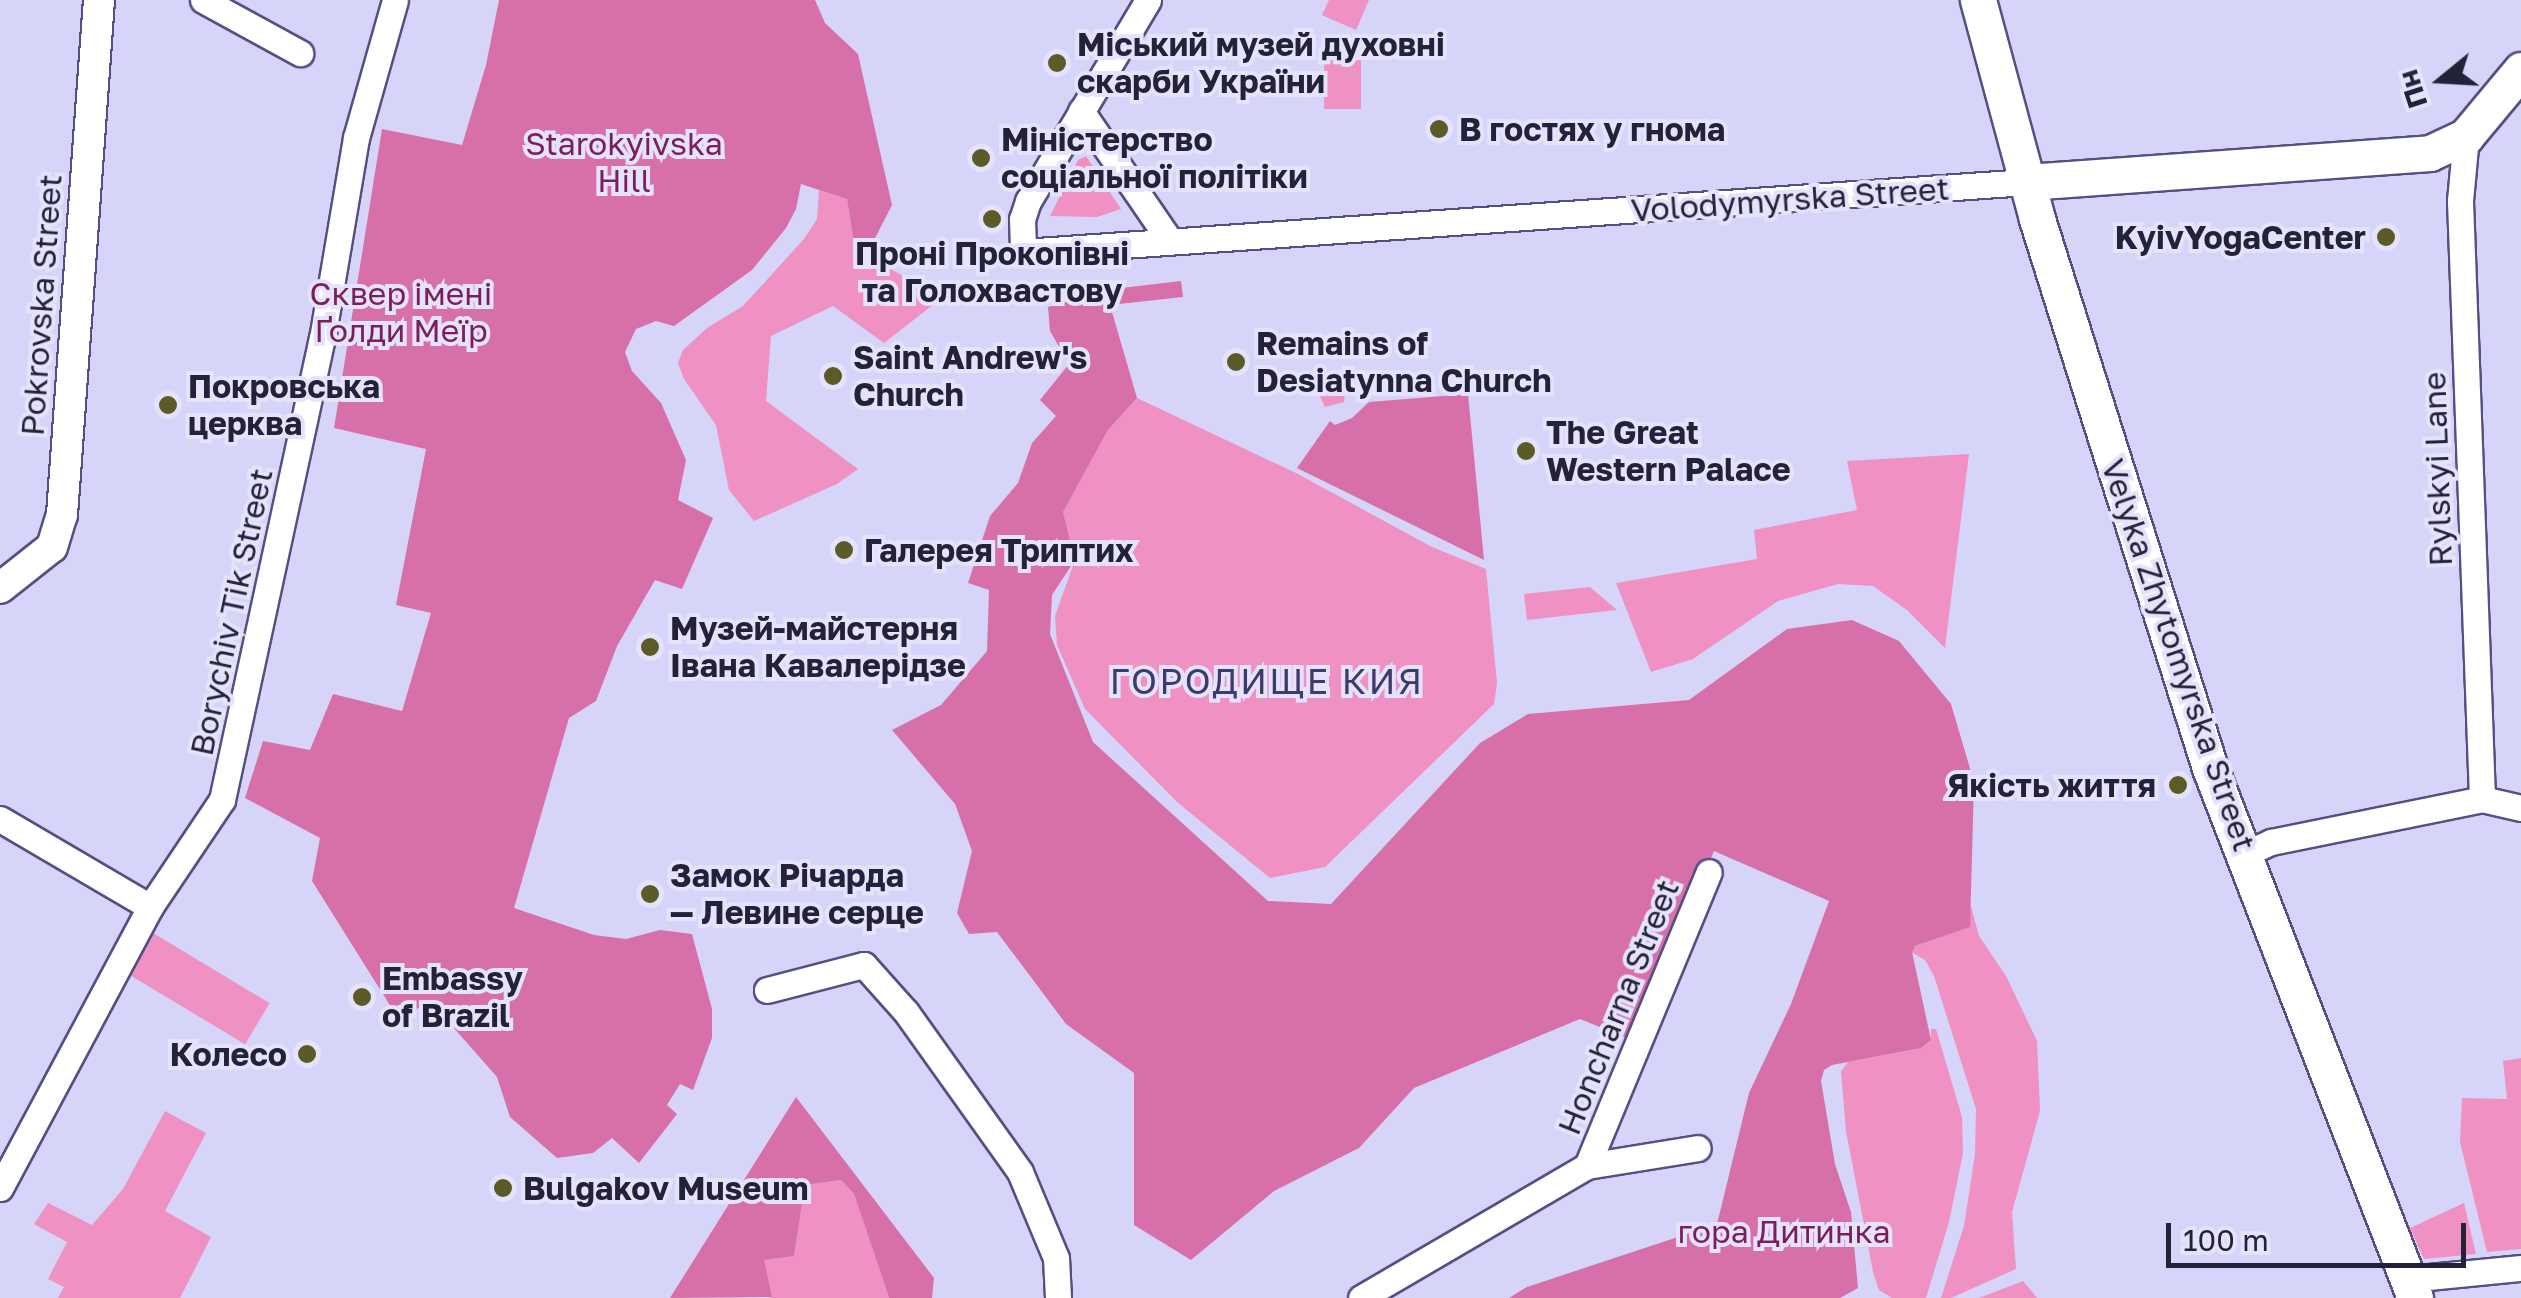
<!DOCTYPE html>
<meta charset="utf-8">
<style>
body{margin:0}
#map{position:relative;width:2521px;height:1298px;overflow:hidden;background:#d6d4f8;font-family:"Golos Text",sans-serif}
div>[style]{position:absolute}
.green>*{inset:0;background:#ef91c2;transform-origin:0 0}
.forest>*{inset:0;background:#d76fa8}
.roads{filter:drop-shadow(2px 0 #554f83) drop-shadow(-2px 0 #554f83) drop-shadow(0 2px #554f83) drop-shadow(0 -2px #554f83)}
.minor>*{height:25px;margin:-12.5px;padding:0 12.5px;transform-origin:12.5px;border-radius:12.5px;background:#fff}
.tertiary>*{height:30px;margin:-15px;padding:0 15px;transform-origin:15px;border-radius:15px;background:#fff}
.secondary>*{height:35px;margin:-17.5px;padding:0 17.5px;transform-origin:17.5px;border-radius:17.5px;background:#fff}
.dots>*{width:28px;height:28px;translate:-50% -50%;box-sizing:border-box;border:5px solid #e4e3fb;border-radius:50%}
span{translate:-50% -50%;white-space:nowrap;text-align:center;line-height:1.15;-webkit-text-stroke:8px #e4e3fb;paint-order:stroke}
.poi-label{font-size:32px;color:#242238;font-weight:700}
.left{translate:0 -50%;text-align:left}
.right{translate:-100% -50%;text-align:right}
.park-label{font-size:32px;color:#7c1e58}
.street-label{font-size:32px;color:#242238}
.neighbourhood-label{font-size:35px;color:#40396b;letter-spacing:2.5px}
.north{position:absolute;left:2391px;top:30px;width:100px;height:100px;-webkit-text-stroke:8px #e4e3fb;paint-order:stroke;rotate:252deg;font-size:28px;font-weight:700;line-height:40px;text-align:center;color:#242238}
.north::after{content:'';display:block;margin:auto;width:35px;height:45px;background:#242238;clip-path:polygon(50% 0,100% 100%,50% 72%,0 100%)}
.scale{position:absolute;left:2166px;top:1223px;width:300px;height:45px;box-sizing:border-box;border:5px solid #242238;border-top:0;padding-left:12px;font-size:30px;line-height:35px;white-space:nowrap;color:#242238;-webkit-text-stroke:8px #e4e3fb;paint-order:stroke}
</style>
<div id="map">
<div class="green">
<div style="clip-path:polygon(1329px 0,1369px 0,1356px 30px,1322px 15px)"></div>
<div style="left:1361px;top:44px;width:65px;height:37px;rotate:90deg"></div>
<div style="clip-path:polygon(1086px 156px,1121px 209px,1097px 217px,1050px 216px,1078px 160px)"></div>
<div style="clip-path:polygon(819px 190px,847px 199px,855px 250px,943px 297px,884px 343px,833px 306px,771px 336px,766px 401px,858px 469px,837px 484px,754px 521px,729px 490px,716px 425px,684px 379px,678px 363px,683px 350px,707px 328px,743px 306px,804px 239px,817px 219px)"></div>
<div style="clip-path:polygon(1327px 371px,1346px 384px,1344px 402px,1325px 407px,1317px 390px)"></div>
<div style="clip-path:polygon(1137px 398px,1296px 473px,1432px 547px,1486px 569px,1497px 683px,1494px 704px,1325px 867px,1270px 878px,1177px 802px,1085px 709px,1057px 645px,1055px 616px,1075px 560px,1063px 512px,1108px 430px)"></div>
<div style="clip-path:polygon(1969px 454px,1945px 648px,1907px 610px,1873px 586px,1838px 584px,1778px 601px,1693px 659px,1651px 672px,1616px 583px,1757px 559px,1754px 530px,1857px 510px,1847px 461px)"></div>
<div style="clip-path:polygon(1590px 587px,1617px 610px,1527px 620px,1524px 594px)"></div>
<div style="clip-path:polygon(1970px 903px,1979px 936px,2006px 976px,2037px 1041px,2040px 1111px,2012px 1212px,2016px 1269px,1951px 1298px,1941px 1298px,1964px 1226px,1975px 1154px,1976px 1109px,1934px 976px,1925px 960px,1911px 952px,1915px 946px,1969px 927px)"></div>
<div style="left:148px;top:930px;width:142px;height:48px;rotate:31deg"></div>
<div style="clip-path:polygon(1931px 1029px,1936px 1029px,1962px 1117px,1963px 1153px,1949px 1222px,1926px 1298px,1892px 1298px,1879px 1290px,1873px 1272px,1846px 1131px,1841px 1071px,1848px 1062px,1921px 1048px,1931px 1040px)"></div>
<div style="clip-path:polygon(2521px 1058px,2521px 1249px,2487px 1252px,2460px 1142px,2462px 1098px,2507px 1099px,2503px 1061px)"></div>
<div style="clip-path:polygon(165px 1111px,206px 1133px,165px 1211px,211px 1237px,180px 1298px,58px 1298px,64px 1287px,48px 1279px,67px 1242px,34px 1224px,48px 1203px,92px 1225px,123px 1189px)"></div>
<div style="clip-path:polygon(841px 1180px,854px 1194px,889px 1298px,768px 1298px,772px 1297px,763px 1260px,794px 1256px,805px 1185px)"></div>
<div style="clip-path:polygon(2464px 1203px,2476px 1254px,2424px 1259px,2410px 1228px)"></div>
<div style="clip-path:polygon(2023px 1281px,2037px 1298px,1979px 1298px)"></div>
</div>
<div class="forest">
<div style="clip-path:polygon(499px 0,815px 0,825px 23px,858px 54px,892px 205px,872px 244px,855px 250px,847px 199px,801px 184px,796px 209px,786px 228px,752px 270px,674px 326px,656px 321px,636px 329px,625px 352px,632px 371px,661px 403px,686px 460px,678px 500px,713px 518px,682px 589px,655px 580px,617px 646px,596px 701px,569px 718px,514px 908px,594px 935px,626px 939px,660px 930px,692px 934px,712px 1009px,712px 1038px,693px 1090px,680px 1084px,667px 1105px,677px 1114px,639px 1163px,612px 1138px,593px 1153px,557px 1158px,510px 1117px,497px 1077px,431px 1002px,398px 1018px,312px 881px,320px 838px,245px 798px,263px 741px,310px 750px,333px 694px,402px 711px,431px 613px,396px 605px,426px 449px,334px 428px,382px 129px,462px 145px,486px 65px)"></div>
<div style="clip-path:polygon(1181px 281px,1183px 297px,1110px 305px,1137px 398px,1108px 430px,1063px 512px,1075px 560px,1052px 595px,1050px 634px,1093px 742px,1268px 901px,1331px 904px,1480px 743px,1528px 714px,1689px 700px,1787px 629px,1852px 620px,1899px 641px,1951px 704px,1974px 782px,1970px 927px,1915px 946px,1912px 952px,1931px 1040px,1921px 1048px,1832px 1065px,1824px 1070px,1821px 1081px,1835px 1164px,1851px 1212px,1858px 1288px,1840px 1298px,1509px 1298px,1527px 1287px,1717px 1224px,1749px 1093px,1791px 1004px,1829px 901px,1714px 851px,1634px 1041px,1580px 1019px,1414px 1088px,1359px 1148px,1274px 1191px,1191px 1260px,1134px 1225px,1134px 1073px,1066px 1024px,997px 932px,969px 934px,957px 913px,972px 851px,955px 804px,892px 730px,941px 705px,987px 651px,989px 590px,968px 583px,990px 516px,1018px 483px,1032px 443px,1056px 416px,1040px 400px,1069px 364px,1050px 331px,1048px 307px,1113px 289px)"></div>
<div style="clip-path:polygon(1468px 394px,1484px 560px,1297px 468px,1330px 421px,1335px 425px,1352px 418px,1369px 402px)"></div>
<div style="clip-path:polygon(796px 1097px,934px 1278px,932px 1298px,889px 1298px,854px 1194px,841px 1180px,805px 1185px,794px 1256px,764px 1260px,772px 1297px,670px 1298px)"></div>
</div>
<div class="roads">
<div class="minor">
<div style="left:203px;top:0;width:111px;rotate:28.7deg"></div>
<div style="left:1148px;top:0;width:234px;rotate:120.8deg"></div>
<div style="left:1028px;top:201px;width:19px;rotate:108deg"></div>
<div style="left:1022px;top:219px;width:33px;rotate:88deg"></div>
<div style="left:1023px;top:252px;width:1006px;rotate:-3.99deg"></div>
<div style="left:1081px;top:111px;width:158px;rotate:55.6deg"></div>
<div style="left:2466px;top:136px;width:65px;rotate:95.3deg"></div>
<div style="left:2460px;top:201px;width:598px;rotate:87.89deg"></div>
<div style="left:0;top:819px;width:174px;rotate:30.4deg"></div>
<div style="left:2245px;top:854px;width:29px;rotate:-25deg"></div>
<div style="left:2271px;top:842px;width:215px;rotate:-11.5deg"></div>
<div style="left:2482px;top:799px;width:40px;rotate:13deg"></div>
<div style="left:767px;top:990px;width:100px;rotate:-14.5deg"></div>
<div style="left:864px;top:965px;width:63px;rotate:48.2deg"></div>
<div style="left:906px;top:1012px;width:196px;rotate:54.5deg"></div>
<div style="left:1020px;top:1172px;width:93px;rotate:67.3deg"></div>
<div style="left:1056px;top:1258px;width:40px;rotate:87.1deg"></div>
<div style="left:1587px;top:1166px;width:112px;rotate:-9.2deg"></div>
<div style="left:0;top:1188px;width:319px;rotate:-61.9deg"></div>
<div style="left:150px;top:907px;width:129px;rotate:-56.1deg"></div>
<div style="left:222px;top:800px;width:472px;rotate:-77.8deg"></div>
<div style="left:322px;top:339px;width:204px;rotate:-80.4deg"></div>
<div style="left:356px;top:138px;width:143px;rotate:-74.2deg"></div>
<div style="left:2408px;top:1279px;width:114px;rotate:-5.6deg"></div>
<div style="left:1361px;top:1298px;width:262px;rotate:-30.3deg"></div>
<div style="left:1587px;top:1166px;width:318px;rotate:-67.5deg"></div>
</div>
<div class="tertiary">
<div style="left:0;top:588px;width:66px;rotate:-38.3deg"></div>
<div style="left:52px;top:547px;width:34px;rotate:-73deg"></div>
<div style="left:62px;top:515px;width:516px;rotate:-85.89deg"></div>
</div>
<div class="secondary">
<div style="left:1978px;top:0;width:227px;rotate:74.9deg"></div>
<div style="left:2037px;top:219px;width:576px;rotate:72.51deg"></div>
<div style="left:2210px;top:768px;width:568px;rotate:68.85deg"></div>
<div style="left:2027px;top:182px;width:404px;rotate:-4.1deg"></div>
<div style="left:2430px;top:153px;width:40px;rotate:-25deg"></div>
<div style="left:2466px;top:136px;width:86px;rotate:-50.2deg"></div>
</div>
</div>
<div class="dots">
<div style="left:1057px;top:63px;background:#5c5a27"></div>
<div style="left:1439px;top:129px;background:#5c5a27"></div>
<div style="left:981px;top:158px;background:#5c5a27"></div>
<div style="left:992px;top:219px;background:#5c5a27"></div>
<div style="left:2386px;top:237px;background:#5c5a27"></div>
<div style="left:1236px;top:362px;background:#5c5a27"></div>
<div style="left:833px;top:376px;background:#5c5a27"></div>
<div style="left:168px;top:405px;background:#5c5a27"></div>
<div style="left:1526px;top:451px;background:#5c5a27"></div>
<div style="left:844px;top:550px;background:#5c5a27"></div>
<div style="left:650px;top:647px;background:#5c5a27"></div>
<div style="left:2178px;top:785px;background:#5c5a27"></div>
<div style="left:650px;top:894px;background:#5c5a27"></div>
<div style="left:362px;top:997px;background:#5c5a27"></div>
<div style="left:307px;top:1054px;background:#5c5a27"></div>
<div style="left:503px;top:1188px;background:#5c5a27"></div>
</div>
<div class="poi-label">
<span class="left" style="left:1077px;top:63px">Міський музей духовні<br>скарби України</span>
<span class="left" style="left:1459px;top:129px">В гостях у гнома</span>
<span class="left" style="left:1001px;top:158px">Міністерство<br>соціальної політіки</span>
<span class="right" style="left:2366px;top:237px">KyivYogaCenter</span>
<span style="left:992px;top:272px">Проні Прокопівні<br>та Голохвастову</span>
<span class="left" style="left:1256px;top:362px">Remains of<br>Desiatynna Church</span>
<span class="left" style="left:853px;top:376px">Saint Andrew's<br>Church</span>
<span class="left" style="left:188px;top:405px">Покровська<br>церква</span>
<span class="left" style="left:1546px;top:451px">The Great<br>Western Palace</span>
<span class="left" style="left:864px;top:550px">Галерея Триптих</span>
<span class="left" style="left:670px;top:647px">Музей-майстерня<br>Івана Кавалерідзе</span>
<span class="right" style="left:2156px;top:785px">Якість життя</span>
<span class="left" style="left:670px;top:894px">Замок Річарда<br>— Левине серце</span>
<span class="left" style="left:382px;top:997px">Embassy<br>of Brazil</span>
<span class="right" style="left:287px;top:1054px">Колесо</span>
<span class="left" style="left:523px;top:1188px">Bulgakov Museum</span>
</div>
<div class="park-label">
<span style="left:624px;top:162px">Starokyivska<br>Hill</span>
<span style="left:401px;top:312px">Сквер імені<br>Ґолди Меїр</span>
<span style="left:1784px;top:1231px">гора Дитинка</span>
</div>
<div class="street-label">
<span style="left:1790px;top:199px;rotate:-4deg">Volodymyrska Street</span>
<span style="left:41px;top:305px;rotate:-86deg">Pokrovska Street</span>
<span style="left:2437px;top:469px;rotate:-92deg">Rylskyi Lane</span>
<span style="left:231px;top:612px;rotate:-78deg">Borychiv Tik Street</span>
<span style="left:2179px;top:655px;rotate:71deg">Velyka Zhytomyrska Street</span>
<span style="left:1618px;top:1007px;rotate:-68deg">Honcharna Street</span>
</div>
<div class="neighbourhood-label">
<span style="left:1267px;top:681px">ГОРОДИЩЕ КИЯ</span>
</div>
<div class="north">Пн</div>
<div class="scale">100 m</div>
</div>
